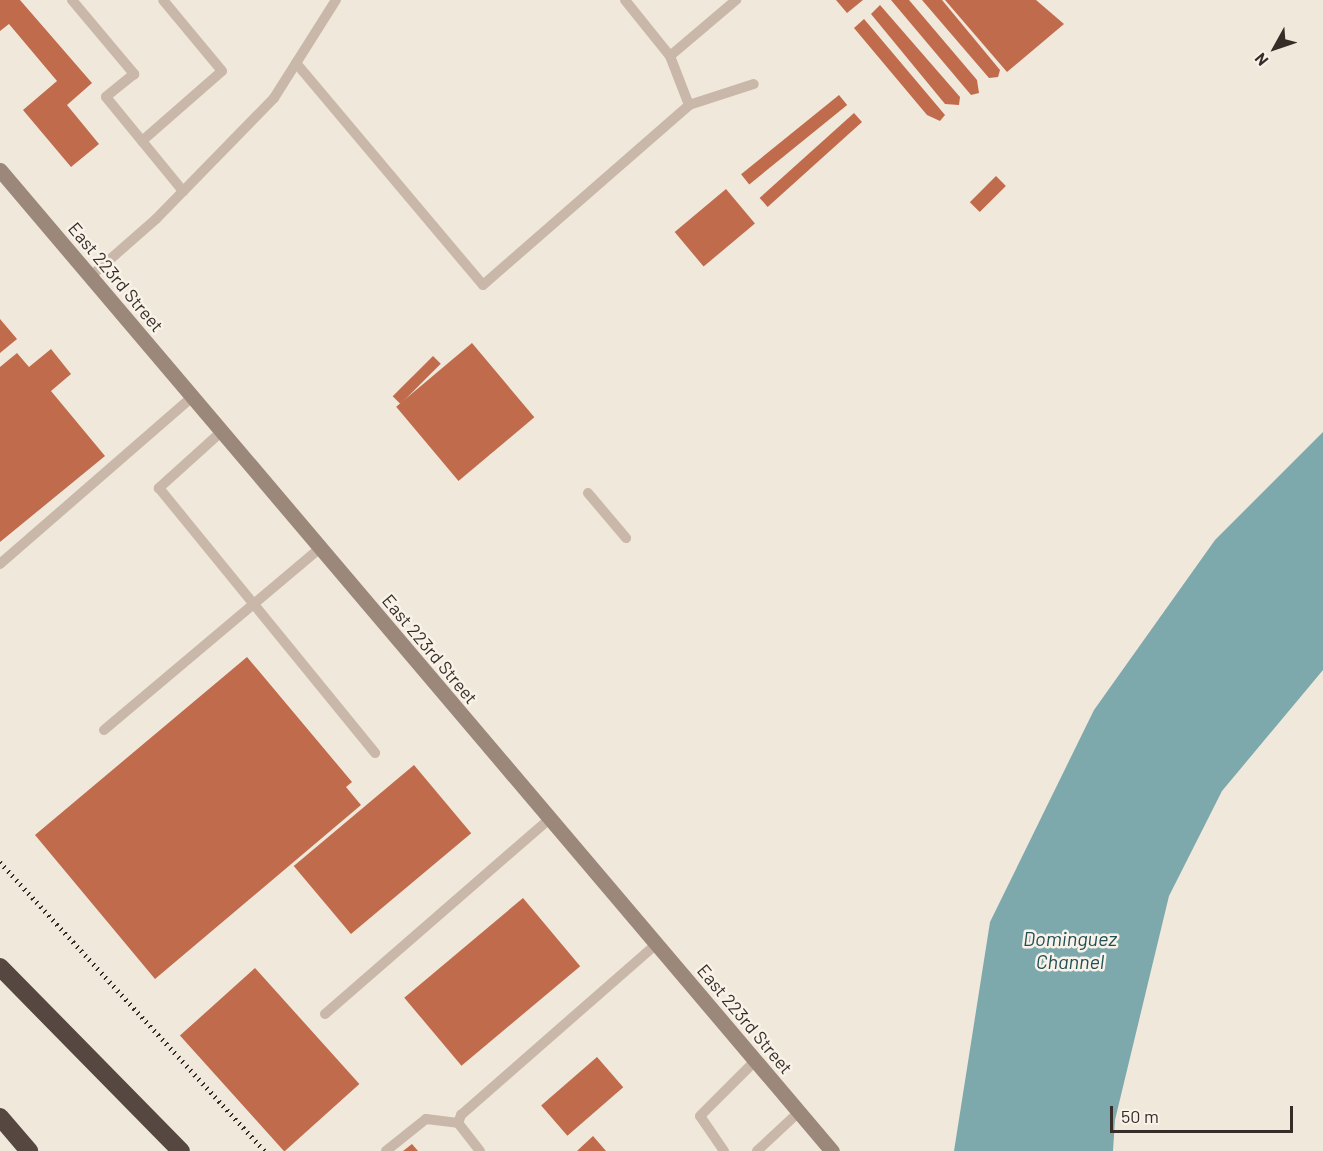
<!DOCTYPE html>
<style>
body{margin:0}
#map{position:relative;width:1323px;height:1151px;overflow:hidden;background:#f1e8dc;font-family:Barlow,sans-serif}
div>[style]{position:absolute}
.water>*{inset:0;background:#7da9ad}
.building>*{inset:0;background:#c06b4b;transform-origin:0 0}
.service>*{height:10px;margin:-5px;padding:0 5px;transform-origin:5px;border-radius:5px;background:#c9b8a9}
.secondary>*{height:15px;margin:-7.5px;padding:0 7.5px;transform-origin:7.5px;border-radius:7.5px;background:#9c887a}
.motorway>*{height:18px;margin:-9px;padding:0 9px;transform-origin:9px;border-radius:9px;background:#564840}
.rail>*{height:4.5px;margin-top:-2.25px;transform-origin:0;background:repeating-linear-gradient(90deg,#362d28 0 1.5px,transparent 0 6px)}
span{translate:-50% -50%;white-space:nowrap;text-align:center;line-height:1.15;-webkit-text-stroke:5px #f9f2e9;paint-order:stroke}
.street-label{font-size:18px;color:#362d28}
.water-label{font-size:20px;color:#205056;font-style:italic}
.north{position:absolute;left:1245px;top:18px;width:60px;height:60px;-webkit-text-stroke:4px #f9f2e9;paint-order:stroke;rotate:230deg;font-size:16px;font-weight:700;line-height:24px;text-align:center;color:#362d28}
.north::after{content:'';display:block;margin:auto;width:21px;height:27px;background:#362d28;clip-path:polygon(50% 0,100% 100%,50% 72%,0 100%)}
.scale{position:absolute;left:1110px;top:1106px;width:183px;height:27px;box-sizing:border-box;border:3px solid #362d28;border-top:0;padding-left:8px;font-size:18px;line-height:21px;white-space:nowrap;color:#362d28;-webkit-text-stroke:4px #f9f2e9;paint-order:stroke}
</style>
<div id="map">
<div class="water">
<div style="clip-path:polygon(1323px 432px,1323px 670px,1222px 791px,1169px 896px,1115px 1120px,1113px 1151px,954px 1151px,990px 922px,1094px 710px,1215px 540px)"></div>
</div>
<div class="building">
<div style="clip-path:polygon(0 0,20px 0,92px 83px,67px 105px,99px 144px,71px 167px,23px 110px,57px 81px,9px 24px,0 31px)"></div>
<div style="clip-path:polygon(836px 0,863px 0,847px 13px)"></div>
<div style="clip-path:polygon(891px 0,909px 0,977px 80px,979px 93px,971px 95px)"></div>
<div style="clip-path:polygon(922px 0,942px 0,1000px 70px,998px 77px,989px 78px)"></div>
<div style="clip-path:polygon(945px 0,1036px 0,1064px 24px,1007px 72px)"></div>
<div style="clip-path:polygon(880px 5px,960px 97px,959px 105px,945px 104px,871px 14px)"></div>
<div style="clip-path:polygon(864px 19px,945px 115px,940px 121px,927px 115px,854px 28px)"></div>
<div style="left:839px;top:95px;width:13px;height:126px;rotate:51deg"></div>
<div style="left:854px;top:113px;width:12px;height:127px;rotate:48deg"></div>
<div style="left:996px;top:176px;width:14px;height:37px;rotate:45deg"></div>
<div style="left:726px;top:189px;width:45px;height:67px;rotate:50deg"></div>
<div style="clip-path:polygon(0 319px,17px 339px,0 353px)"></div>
<div style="left:472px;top:343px;width:97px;height:99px;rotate:50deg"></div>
<div style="clip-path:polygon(51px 349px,71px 374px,51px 391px,105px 456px,0 542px,0 367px,17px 353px,29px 367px)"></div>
<div style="left:433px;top:356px;width:11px;height:57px;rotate:45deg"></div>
<div style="clip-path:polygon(247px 657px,352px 782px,346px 787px,361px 805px,155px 979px,35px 835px)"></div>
<div style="left:414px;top:765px;width:89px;height:157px;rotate:50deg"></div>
<div style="left:523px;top:898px;width:89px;height:155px;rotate:50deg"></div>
<div style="left:255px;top:968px;width:156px;height:101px;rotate:48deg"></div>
<div style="left:597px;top:1057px;width:40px;height:74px;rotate:49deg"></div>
<div style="clip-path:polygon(593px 1136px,606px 1151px,577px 1151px)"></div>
<div style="clip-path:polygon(412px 1144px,418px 1151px,403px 1151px)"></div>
</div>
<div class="service">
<div style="left:72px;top:0;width:97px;rotate:50deg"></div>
<div style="left:134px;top:74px;width:36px;rotate:141deg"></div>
<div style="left:106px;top:97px;width:122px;rotate:50.7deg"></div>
<div style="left:625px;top:0;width:72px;rotate:51.2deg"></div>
<div style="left:670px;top:56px;width:87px;rotate:-40.3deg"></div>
<div style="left:296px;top:63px;width:290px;rotate:49.9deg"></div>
<div style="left:483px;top:285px;width:274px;rotate:-41.1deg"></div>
<div style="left:689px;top:105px;width:53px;rotate:-111.2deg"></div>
<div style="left:689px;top:105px;width:68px;rotate:-17.9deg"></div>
<div style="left:142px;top:141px;width:106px;rotate:-41.2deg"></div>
<div style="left:222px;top:71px;width:92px;rotate:-129.7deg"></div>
<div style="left:91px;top:276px;width:86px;rotate:-41.2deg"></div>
<div style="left:156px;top:219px;width:169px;rotate:-45.7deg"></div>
<div style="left:274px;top:98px;width:116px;rotate:-57.7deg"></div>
<div style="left:221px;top:432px;width:84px;rotate:137.9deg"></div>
<div style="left:159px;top:488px;width:342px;rotate:50.8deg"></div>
<div style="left:588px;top:493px;width:59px;rotate:49.8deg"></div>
<div style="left:0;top:564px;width:254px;rotate:-41deg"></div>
<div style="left:104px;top:730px;width:282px;rotate:-40.1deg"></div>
<div style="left:325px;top:1014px;width:297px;rotate:-41deg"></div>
<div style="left:386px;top:1151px;width:51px;rotate:-38.7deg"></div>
<div style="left:426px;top:1119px;width:32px;rotate:7deg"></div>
<div style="left:480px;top:1151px;width:36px;rotate:-128deg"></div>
<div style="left:458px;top:1123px;width:9px;rotate:-69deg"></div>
<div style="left:461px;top:1115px;width:259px;rotate:-41.2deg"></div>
<div style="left:724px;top:1151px;width:42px;rotate:-124.4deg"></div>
<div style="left:700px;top:1116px;width:78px;rotate:-45deg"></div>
<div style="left:757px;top:1151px;width:57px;rotate:-42.9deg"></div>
</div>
<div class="secondary">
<div style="left:0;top:170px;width:1286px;rotate:49.7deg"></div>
</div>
<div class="motorway">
<div style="left:0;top:967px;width:258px;rotate:45.5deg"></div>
<div style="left:0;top:1117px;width:45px;rotate:49.5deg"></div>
</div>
<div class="rail">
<div style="left:0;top:862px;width:392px;rotate:47.5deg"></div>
</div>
<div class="street-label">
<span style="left:116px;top:277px;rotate:50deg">East 223rd Street</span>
<span style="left:430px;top:649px;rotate:50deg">East 223rd Street</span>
<span style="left:745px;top:1019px;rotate:50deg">East 223rd Street</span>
</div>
<div class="water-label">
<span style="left:1070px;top:950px">Dominguez<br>Channel</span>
</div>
<div class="north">N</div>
<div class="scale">50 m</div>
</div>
